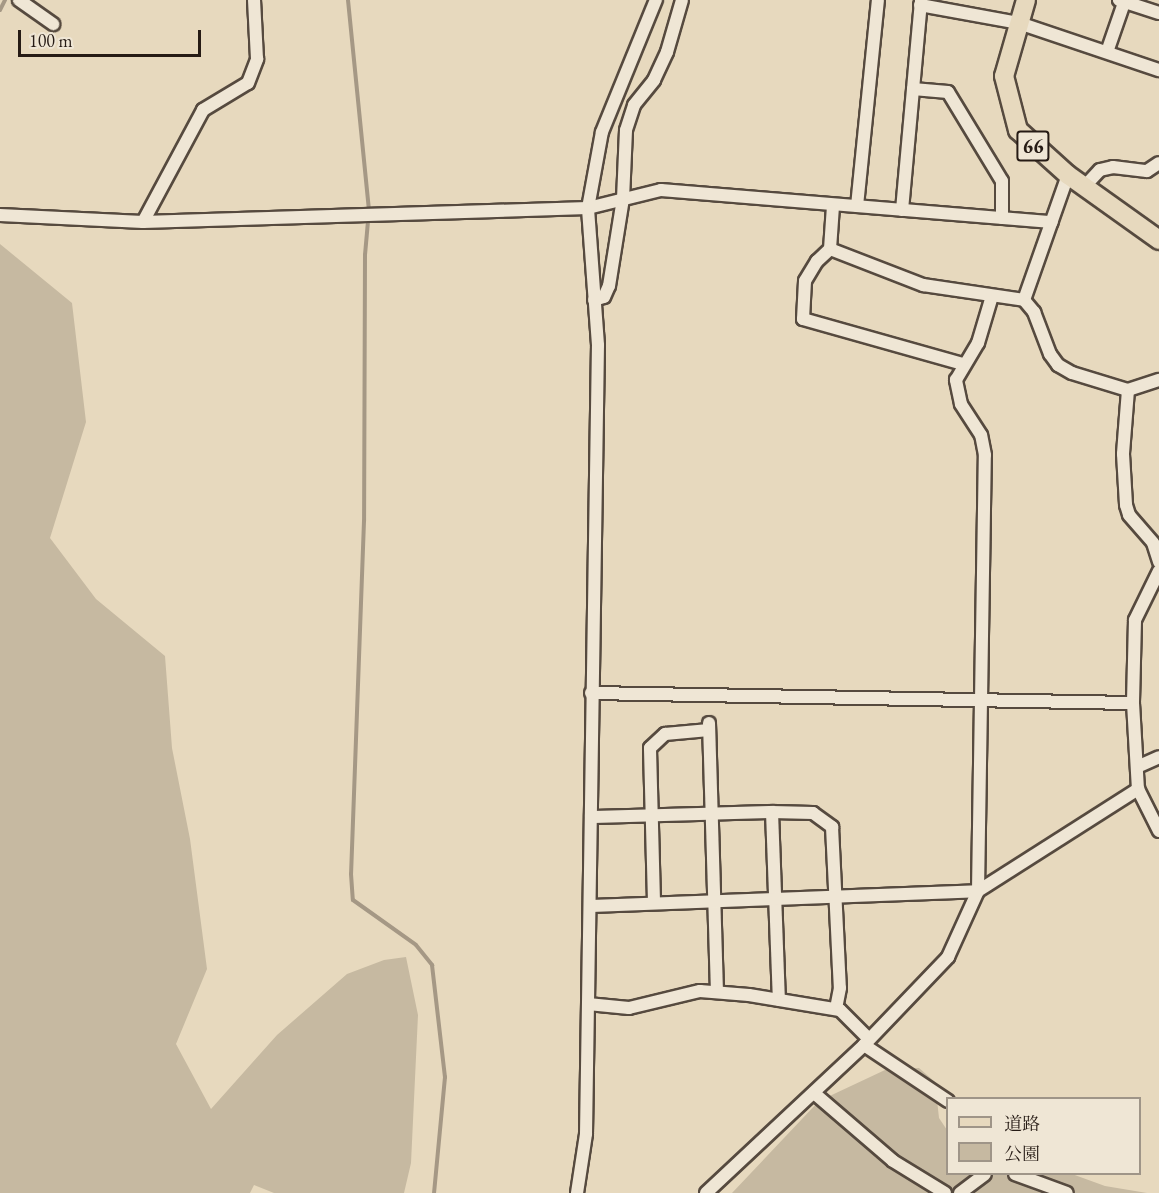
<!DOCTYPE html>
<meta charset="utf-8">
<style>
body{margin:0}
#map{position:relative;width:1159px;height:1193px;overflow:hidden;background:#e7d9be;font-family:"EB Garamond","Noto Serif JP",serif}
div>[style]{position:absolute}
.green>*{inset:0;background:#c6b9a1}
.stream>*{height:4px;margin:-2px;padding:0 2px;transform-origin:2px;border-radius:2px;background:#a59885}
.roads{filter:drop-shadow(2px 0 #564a3f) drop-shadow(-2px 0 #564a3f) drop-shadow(0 2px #564a3f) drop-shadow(0 -2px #564a3f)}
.minor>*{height:12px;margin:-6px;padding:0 6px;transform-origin:6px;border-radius:6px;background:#efe6d5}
.primary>*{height:18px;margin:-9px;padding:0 9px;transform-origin:9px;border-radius:9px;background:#e7d9be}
span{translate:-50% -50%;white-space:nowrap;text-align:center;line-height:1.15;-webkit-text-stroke:6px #efe6d5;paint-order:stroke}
.shield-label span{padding:2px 4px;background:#efe6d5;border:2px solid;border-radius:4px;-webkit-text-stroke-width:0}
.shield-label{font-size:20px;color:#261b15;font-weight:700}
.legend{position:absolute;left:946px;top:1097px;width:195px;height:78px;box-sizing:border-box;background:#efe6d5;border:2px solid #9f9588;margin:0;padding:8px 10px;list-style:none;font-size:18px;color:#261b15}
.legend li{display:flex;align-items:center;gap:12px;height:30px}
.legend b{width:30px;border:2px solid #9f9588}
.scale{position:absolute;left:18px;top:30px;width:183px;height:27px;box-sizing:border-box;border:3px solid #261b15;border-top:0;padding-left:8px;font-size:18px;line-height:21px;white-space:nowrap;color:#261b15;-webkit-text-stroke:4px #efe6d5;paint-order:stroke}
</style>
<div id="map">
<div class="green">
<div style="clip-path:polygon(0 244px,72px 303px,86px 422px,50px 538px,96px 599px,165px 656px,172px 748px,190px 839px,207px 969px,176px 1044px,211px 1109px,277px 1035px,347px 974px,384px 960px,406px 957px,418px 1015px,411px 1163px,404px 1193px,274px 1193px,254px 1185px,250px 1193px,0 1193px)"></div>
<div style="clip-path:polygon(919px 1068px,935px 1082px,939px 1118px,947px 1130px,948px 1174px,1072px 1174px,1105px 1186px,1147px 1193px,732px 1193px,819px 1101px,885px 1070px)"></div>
</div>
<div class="stream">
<div style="left:348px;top:0;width:211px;rotate:84.3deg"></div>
<div style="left:369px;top:210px;width:45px;rotate:95.1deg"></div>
<div style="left:365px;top:255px;width:266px;rotate:90.2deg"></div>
<div style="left:364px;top:521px;width:353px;rotate:92.1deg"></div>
<div style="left:351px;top:874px;width:26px;rotate:86deg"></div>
<div style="left:353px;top:900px;width:77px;rotate:35.5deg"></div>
<div style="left:416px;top:945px;width:26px;rotate:51deg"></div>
<div style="left:432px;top:965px;width:113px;rotate:83.4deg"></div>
<div style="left:445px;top:1077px;width:117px;rotate:95.4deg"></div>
<div style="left:0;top:10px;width:11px;rotate:-63deg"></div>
</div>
<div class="roads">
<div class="minor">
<div style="left:19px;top:0;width:42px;rotate:35.2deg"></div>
<div style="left:1119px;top:0;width:42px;rotate:18deg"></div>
<div style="left:920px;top:5px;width:101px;rotate:10.3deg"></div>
<div style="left:1019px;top:23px;width:148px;rotate:18.6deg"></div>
<div style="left:1107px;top:52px;width:55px;rotate:-70.9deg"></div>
<div style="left:913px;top:89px;width:35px;rotate:5deg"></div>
<div style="left:948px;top:92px;width:104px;rotate:58.8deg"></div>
<div style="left:1002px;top:181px;width:37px;rotate:90deg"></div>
<div style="left:1085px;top:186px;width:22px;rotate:-47deg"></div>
<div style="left:1100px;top:170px;width:13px;rotate:-13deg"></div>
<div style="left:1113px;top:167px;width:34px;rotate:7deg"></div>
<div style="left:1147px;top:171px;width:14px;rotate:-34deg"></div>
<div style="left:833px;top:206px;width:43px;rotate:94deg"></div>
<div style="left:830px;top:249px;width:100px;rotate:21.2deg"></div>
<div style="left:923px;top:285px;width:102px;rotate:8.4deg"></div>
<div style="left:1024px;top:300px;width:16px;rotate:50deg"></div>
<div style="left:1034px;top:312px;width:45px;rotate:69.1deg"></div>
<div style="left:1050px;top:354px;width:14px;rotate:54deg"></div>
<div style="left:1058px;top:365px;width:16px;rotate:30deg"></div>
<div style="left:1072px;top:373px;width:59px;rotate:16.9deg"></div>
<div style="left:1128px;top:390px;width:33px;rotate:-18deg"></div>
<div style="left:857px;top:206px;width:207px;rotate:-84.2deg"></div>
<div style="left:902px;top:210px;width:211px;rotate:-84.8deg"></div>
<div style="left:0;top:215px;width:143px;rotate:2.8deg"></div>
<div style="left:143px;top:222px;width:445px;rotate:-1.8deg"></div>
<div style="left:588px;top:208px;width:75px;rotate:-13.9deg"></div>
<div style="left:661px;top:190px;width:392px;rotate:4.7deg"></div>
<div style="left:143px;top:222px;width:127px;rotate:-61.8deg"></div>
<div style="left:203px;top:110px;width:52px;rotate:-31deg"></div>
<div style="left:248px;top:83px;width:26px;rotate:-69deg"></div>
<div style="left:257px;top:59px;width:59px;rotate:-92.9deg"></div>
<div style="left:830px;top:249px;width:18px;rotate:137deg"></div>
<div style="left:817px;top:261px;width:23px;rotate:121deg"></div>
<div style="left:805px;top:281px;width:38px;rotate:93deg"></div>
<div style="left:803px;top:319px;width:166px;rotate:15.7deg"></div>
<div style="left:594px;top:300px;width:10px;rotate:-17deg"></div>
<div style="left:604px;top:297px;width:12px;rotate:-66deg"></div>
<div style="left:609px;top:286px;width:88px;rotate:-80.9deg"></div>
<div style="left:623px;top:199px;width:69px;rotate:-87.5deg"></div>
<div style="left:626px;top:130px;width:26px;rotate:-72deg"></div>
<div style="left:634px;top:105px;width:32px;rotate:-51deg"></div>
<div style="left:654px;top:80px;width:31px;rotate:-65deg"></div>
<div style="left:667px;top:52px;width:54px;rotate:-73.9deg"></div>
<div style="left:1024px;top:300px;width:133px;rotate:-70.6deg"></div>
<div style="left:1128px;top:390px;width:64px;rotate:94.5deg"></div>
<div style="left:1123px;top:454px;width:51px;rotate:86.6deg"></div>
<div style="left:1126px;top:505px;width:10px;rotate:73deg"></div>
<div style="left:1129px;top:515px;width:37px;rotate:49deg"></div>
<div style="left:1153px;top:543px;width:20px;rotate:72deg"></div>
<div style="left:1159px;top:571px;width:55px;rotate:116.1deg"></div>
<div style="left:1135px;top:620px;width:83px;rotate:91.4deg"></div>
<div style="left:1133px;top:703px;width:86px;rotate:86.7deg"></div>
<div style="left:1138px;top:789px;width:47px;rotate:63.4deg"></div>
<div style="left:591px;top:693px;width:542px;rotate:1.06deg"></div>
<div style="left:709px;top:723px;width:269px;rotate:88.3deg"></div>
<div style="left:1137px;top:767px;width:24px;rotate:-24deg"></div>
<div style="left:772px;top:812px;width:41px;rotate:1.4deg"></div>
<div style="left:813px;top:813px;width:24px;rotate:36deg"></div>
<div style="left:832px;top:827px;width:161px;rotate:87.2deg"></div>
<div style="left:840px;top:988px;width:21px;rotate:101deg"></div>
<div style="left:591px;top:817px;width:181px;rotate:-1.6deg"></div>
<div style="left:772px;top:812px;width:188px;rotate:87.9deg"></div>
<div style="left:654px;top:902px;width:154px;rotate:-91.5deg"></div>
<div style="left:650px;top:748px;width:21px;rotate:-43deg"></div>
<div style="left:665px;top:734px;width:44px;rotate:-5.2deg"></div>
<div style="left:591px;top:906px;width:387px;rotate:-2.2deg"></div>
<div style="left:978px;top:891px;width:190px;rotate:-32.5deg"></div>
<div style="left:588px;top:1004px;width:41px;rotate:5.6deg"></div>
<div style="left:629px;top:1008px;width:73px;rotate:-13.5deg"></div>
<div style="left:700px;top:991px;width:49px;rotate:4.7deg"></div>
<div style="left:749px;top:995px;width:92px;rotate:9.4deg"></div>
<div style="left:840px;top:1010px;width:41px;rotate:45deg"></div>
<div style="left:864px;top:1045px;width:101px;rotate:33.7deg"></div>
<div style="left:814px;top:1093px;width:104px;rotate:40.7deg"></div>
<div style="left:893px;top:1161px;width:61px;rotate:31.6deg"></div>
<div style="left:1015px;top:1174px;width:55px;rotate:20.1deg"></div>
<div style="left:577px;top:1193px;width:60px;rotate:-81.3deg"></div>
<div style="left:586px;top:1134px;width:789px;rotate:-89.13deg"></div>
<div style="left:598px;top:345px;width:137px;rotate:-94.2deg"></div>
<div style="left:588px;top:208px;width:77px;rotate:-79.6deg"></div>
<div style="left:602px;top:132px;width:143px;rotate:-67.8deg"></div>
<div style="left:706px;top:1193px;width:216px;rotate:-43.1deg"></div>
<div style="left:864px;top:1045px;width:122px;rotate:-46.3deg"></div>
<div style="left:948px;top:957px;width:72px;rotate:-65.6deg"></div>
<div style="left:978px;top:891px;width:436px;rotate:-89.1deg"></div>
<div style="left:985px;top:455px;width:20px;rotate:-101deg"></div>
<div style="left:981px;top:435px;width:37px;rotate:-123deg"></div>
<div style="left:961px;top:404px;width:25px;rotate:-102deg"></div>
<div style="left:956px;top:380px;width:43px;rotate:-59.3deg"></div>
<div style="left:978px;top:343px;width:49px;rotate:-73.4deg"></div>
<div style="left:960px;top:1193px;width:31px;rotate:-37deg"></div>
</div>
<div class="primary">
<div style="left:1026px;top:0;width:79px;rotate:106.1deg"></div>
<div style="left:1004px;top:76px;width:56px;rotate:75.5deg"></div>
<div style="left:1018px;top:130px;width:67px;rotate:42deg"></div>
<div style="left:1068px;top:175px;width:112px;rotate:35.5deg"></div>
</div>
</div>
<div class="shield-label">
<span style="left:1033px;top:146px">66</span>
</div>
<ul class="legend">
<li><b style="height:8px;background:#e7d9be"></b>道路</li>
<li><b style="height:16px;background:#c6b9a1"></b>公園</li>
</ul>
<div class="scale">100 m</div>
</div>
